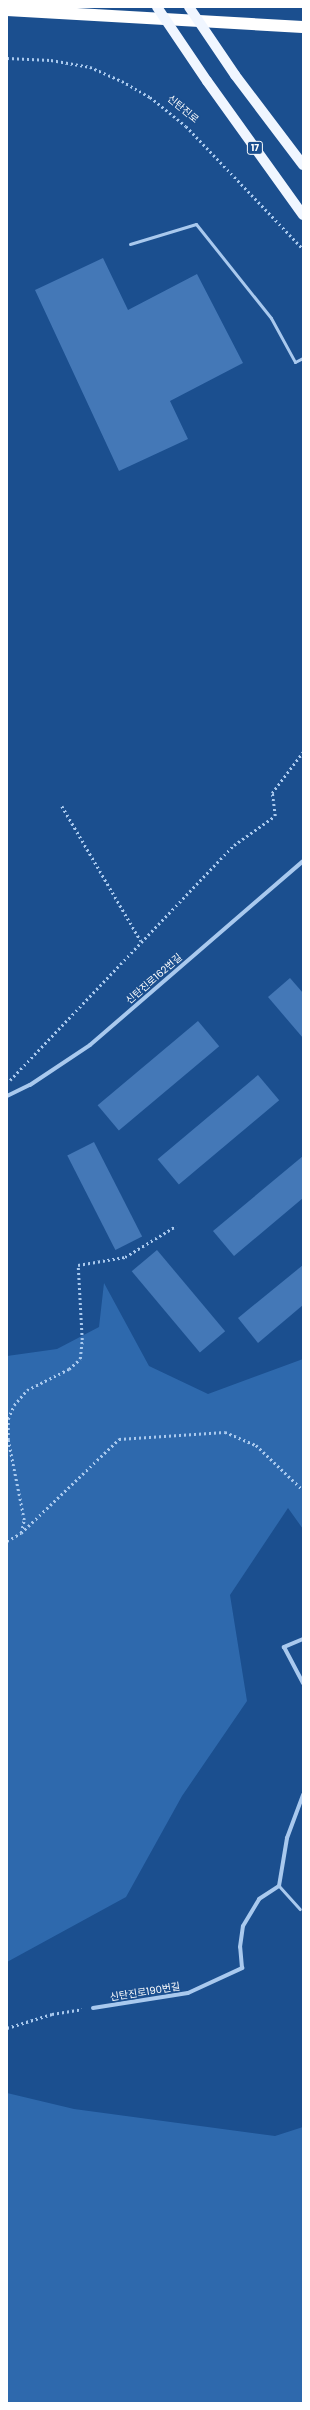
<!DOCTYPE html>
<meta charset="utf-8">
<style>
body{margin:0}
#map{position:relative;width:310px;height:2410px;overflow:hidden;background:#1b4f8f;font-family:Poppins,"Noto Sans KR",sans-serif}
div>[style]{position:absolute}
.green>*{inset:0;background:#2e69ad}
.building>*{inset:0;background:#4478b7;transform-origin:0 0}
.path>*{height:2.5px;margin-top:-1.25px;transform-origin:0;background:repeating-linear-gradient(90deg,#a9c9ee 0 2px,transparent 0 5px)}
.lane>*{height:3px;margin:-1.5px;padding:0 1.5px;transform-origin:1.5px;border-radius:1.5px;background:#a9c9ee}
.street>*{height:4px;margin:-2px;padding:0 2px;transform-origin:2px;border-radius:2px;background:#a9c9ee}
.primary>*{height:10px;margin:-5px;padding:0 5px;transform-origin:5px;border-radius:5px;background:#f0f6ff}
.highway>*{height:12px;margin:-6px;padding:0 6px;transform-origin:6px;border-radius:6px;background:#fff}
.primary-bridge>*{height:10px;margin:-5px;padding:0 5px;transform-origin:5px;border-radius:5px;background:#f0f6ff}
span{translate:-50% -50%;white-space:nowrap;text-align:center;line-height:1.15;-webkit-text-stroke:3px #1b4f8f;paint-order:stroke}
.shield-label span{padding:1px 3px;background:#1b4f8f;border:1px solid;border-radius:3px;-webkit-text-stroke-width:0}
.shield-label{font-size:9px;color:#fff;font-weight:700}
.street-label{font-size:10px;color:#fff}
.frame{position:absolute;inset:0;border:8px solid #fff;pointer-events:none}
</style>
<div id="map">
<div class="green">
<div style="clip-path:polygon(104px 1283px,149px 1366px,208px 1394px,303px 1359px,303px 1529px,288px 1508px,230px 1595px,247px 1701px,182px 1796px,126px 1897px,7px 1962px,7px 1356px,57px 1349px,99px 1327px)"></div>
<div style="clip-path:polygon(7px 2093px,74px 2109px,275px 2136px,303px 2127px,303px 2403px,7px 2403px)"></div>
</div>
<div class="building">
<div style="clip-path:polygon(103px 258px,128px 310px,197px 274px,243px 363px,170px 401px,188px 439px,119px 471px,35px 290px)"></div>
<div style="clip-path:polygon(290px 978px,303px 993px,303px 1038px,268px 997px)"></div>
<div style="left:198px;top:1021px;width:33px;height:131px;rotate:50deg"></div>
<div style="left:258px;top:1075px;width:33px;height:131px;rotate:50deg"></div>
<div style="left:94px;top:1142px;width:106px;height:30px;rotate:63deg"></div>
<div style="clip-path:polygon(303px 1156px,303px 1198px,234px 1256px,213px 1231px)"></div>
<div style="left:157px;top:1250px;width:106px;height:33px;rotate:50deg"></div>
<div style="clip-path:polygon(303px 1265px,303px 1305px,258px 1343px,238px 1318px)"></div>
</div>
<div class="path">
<div style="left:7px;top:58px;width:44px;rotate:2.6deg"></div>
<div style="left:51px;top:60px;width:40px;rotate:10deg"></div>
<div style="left:90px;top:67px;width:35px;rotate:24deg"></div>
<div style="left:122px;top:81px;width:32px;rotate:30deg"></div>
<div style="left:150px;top:97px;width:46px;rotate:38.9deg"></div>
<div style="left:186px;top:126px;width:170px;rotate:46.4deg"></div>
<div style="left:62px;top:806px;width:156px;rotate:59.7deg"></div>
<div style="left:10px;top:1080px;width:325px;rotate:-46.4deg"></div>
<div style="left:234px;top:845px;width:50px;rotate:-35.3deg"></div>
<div style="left:275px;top:816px;width:23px;rotate:-97deg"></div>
<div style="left:272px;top:793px;width:51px;rotate:-52.9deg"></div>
<div style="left:21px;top:1533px;width:13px;rotate:-77deg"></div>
<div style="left:24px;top:1520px;width:82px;rotate:-101.3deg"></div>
<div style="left:8px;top:1440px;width:21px;rotate:-90deg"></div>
<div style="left:8px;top:1419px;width:15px;rotate:-67deg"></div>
<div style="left:14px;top:1405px;width:20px;rotate:-49deg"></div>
<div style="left:27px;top:1390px;width:47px;rotate:-26.6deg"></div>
<div style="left:69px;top:1369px;width:15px;rotate:-42deg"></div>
<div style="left:80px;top:1359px;width:19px;rotate:-84deg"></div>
<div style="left:82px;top:1340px;width:75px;rotate:-93.1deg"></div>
<div style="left:78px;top:1265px;width:48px;rotate:-9.7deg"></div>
<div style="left:125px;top:1257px;width:60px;rotate:-31.3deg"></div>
<div style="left:7px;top:1541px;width:16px;rotate:-30deg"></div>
<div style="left:21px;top:1533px;width:136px;rotate:-43.8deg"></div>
<div style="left:119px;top:1439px;width:106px;rotate:-3.8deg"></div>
<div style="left:225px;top:1432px;width:34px;rotate:23deg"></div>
<div style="left:256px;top:1445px;width:65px;rotate:43.8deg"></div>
<div style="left:7px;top:2028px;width:47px;rotate:-17.3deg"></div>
<div style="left:52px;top:2014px;width:30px;rotate:-9deg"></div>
</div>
<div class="lane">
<div style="left:130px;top:244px;width:69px;rotate:-16.9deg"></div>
<div style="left:196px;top:224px;width:120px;rotate:51.4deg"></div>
<div style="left:271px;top:318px;width:50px;rotate:61.4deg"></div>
<div style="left:295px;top:362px;width:9px;rotate:-27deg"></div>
<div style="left:279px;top:1886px;width:31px;rotate:48deg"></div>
</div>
<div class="street">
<div style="left:7px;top:1096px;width:25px;rotate:-26deg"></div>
<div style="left:30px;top:1085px;width:72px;rotate:-33.7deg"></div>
<div style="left:90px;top:1045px;width:281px;rotate:-40.8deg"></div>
<div style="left:303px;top:1639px;width:21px;rotate:157deg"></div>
<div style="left:284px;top:1647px;width:41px;rotate:62.2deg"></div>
<div style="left:93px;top:2008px;width:96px;rotate:-9deg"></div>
<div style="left:188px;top:1993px;width:60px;rotate:-24.8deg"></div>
<div style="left:242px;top:1968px;width:21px;rotate:-95deg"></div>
<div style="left:240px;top:1947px;width:21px;rotate:-82deg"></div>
<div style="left:243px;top:1926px;width:31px;rotate:-59deg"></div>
<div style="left:259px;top:1899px;width:24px;rotate:-33deg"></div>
<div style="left:279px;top:1886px;width:49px;rotate:-80.5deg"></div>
<div style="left:287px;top:1838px;width:46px;rotate:-69.6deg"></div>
</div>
<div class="primary">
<div style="left:235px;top:75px;width:113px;rotate:52.9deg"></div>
<div style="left:207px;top:81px;width:165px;rotate:54.4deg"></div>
</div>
<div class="highway">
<div style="left:7px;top:10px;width:296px;rotate:3.3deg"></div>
</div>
<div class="primary-bridge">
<div style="left:157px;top:7px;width:89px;rotate:56deg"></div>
<div style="left:189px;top:7px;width:82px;rotate:55.9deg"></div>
</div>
<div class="shield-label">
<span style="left:255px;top:148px">17</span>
</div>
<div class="street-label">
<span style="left:183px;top:109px;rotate:40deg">신탄진로</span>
<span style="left:154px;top:979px;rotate:-41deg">신탄진로162번길</span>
<span style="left:145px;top:1992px;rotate:-9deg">신탄진로190번길</span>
</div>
<div class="frame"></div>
</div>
